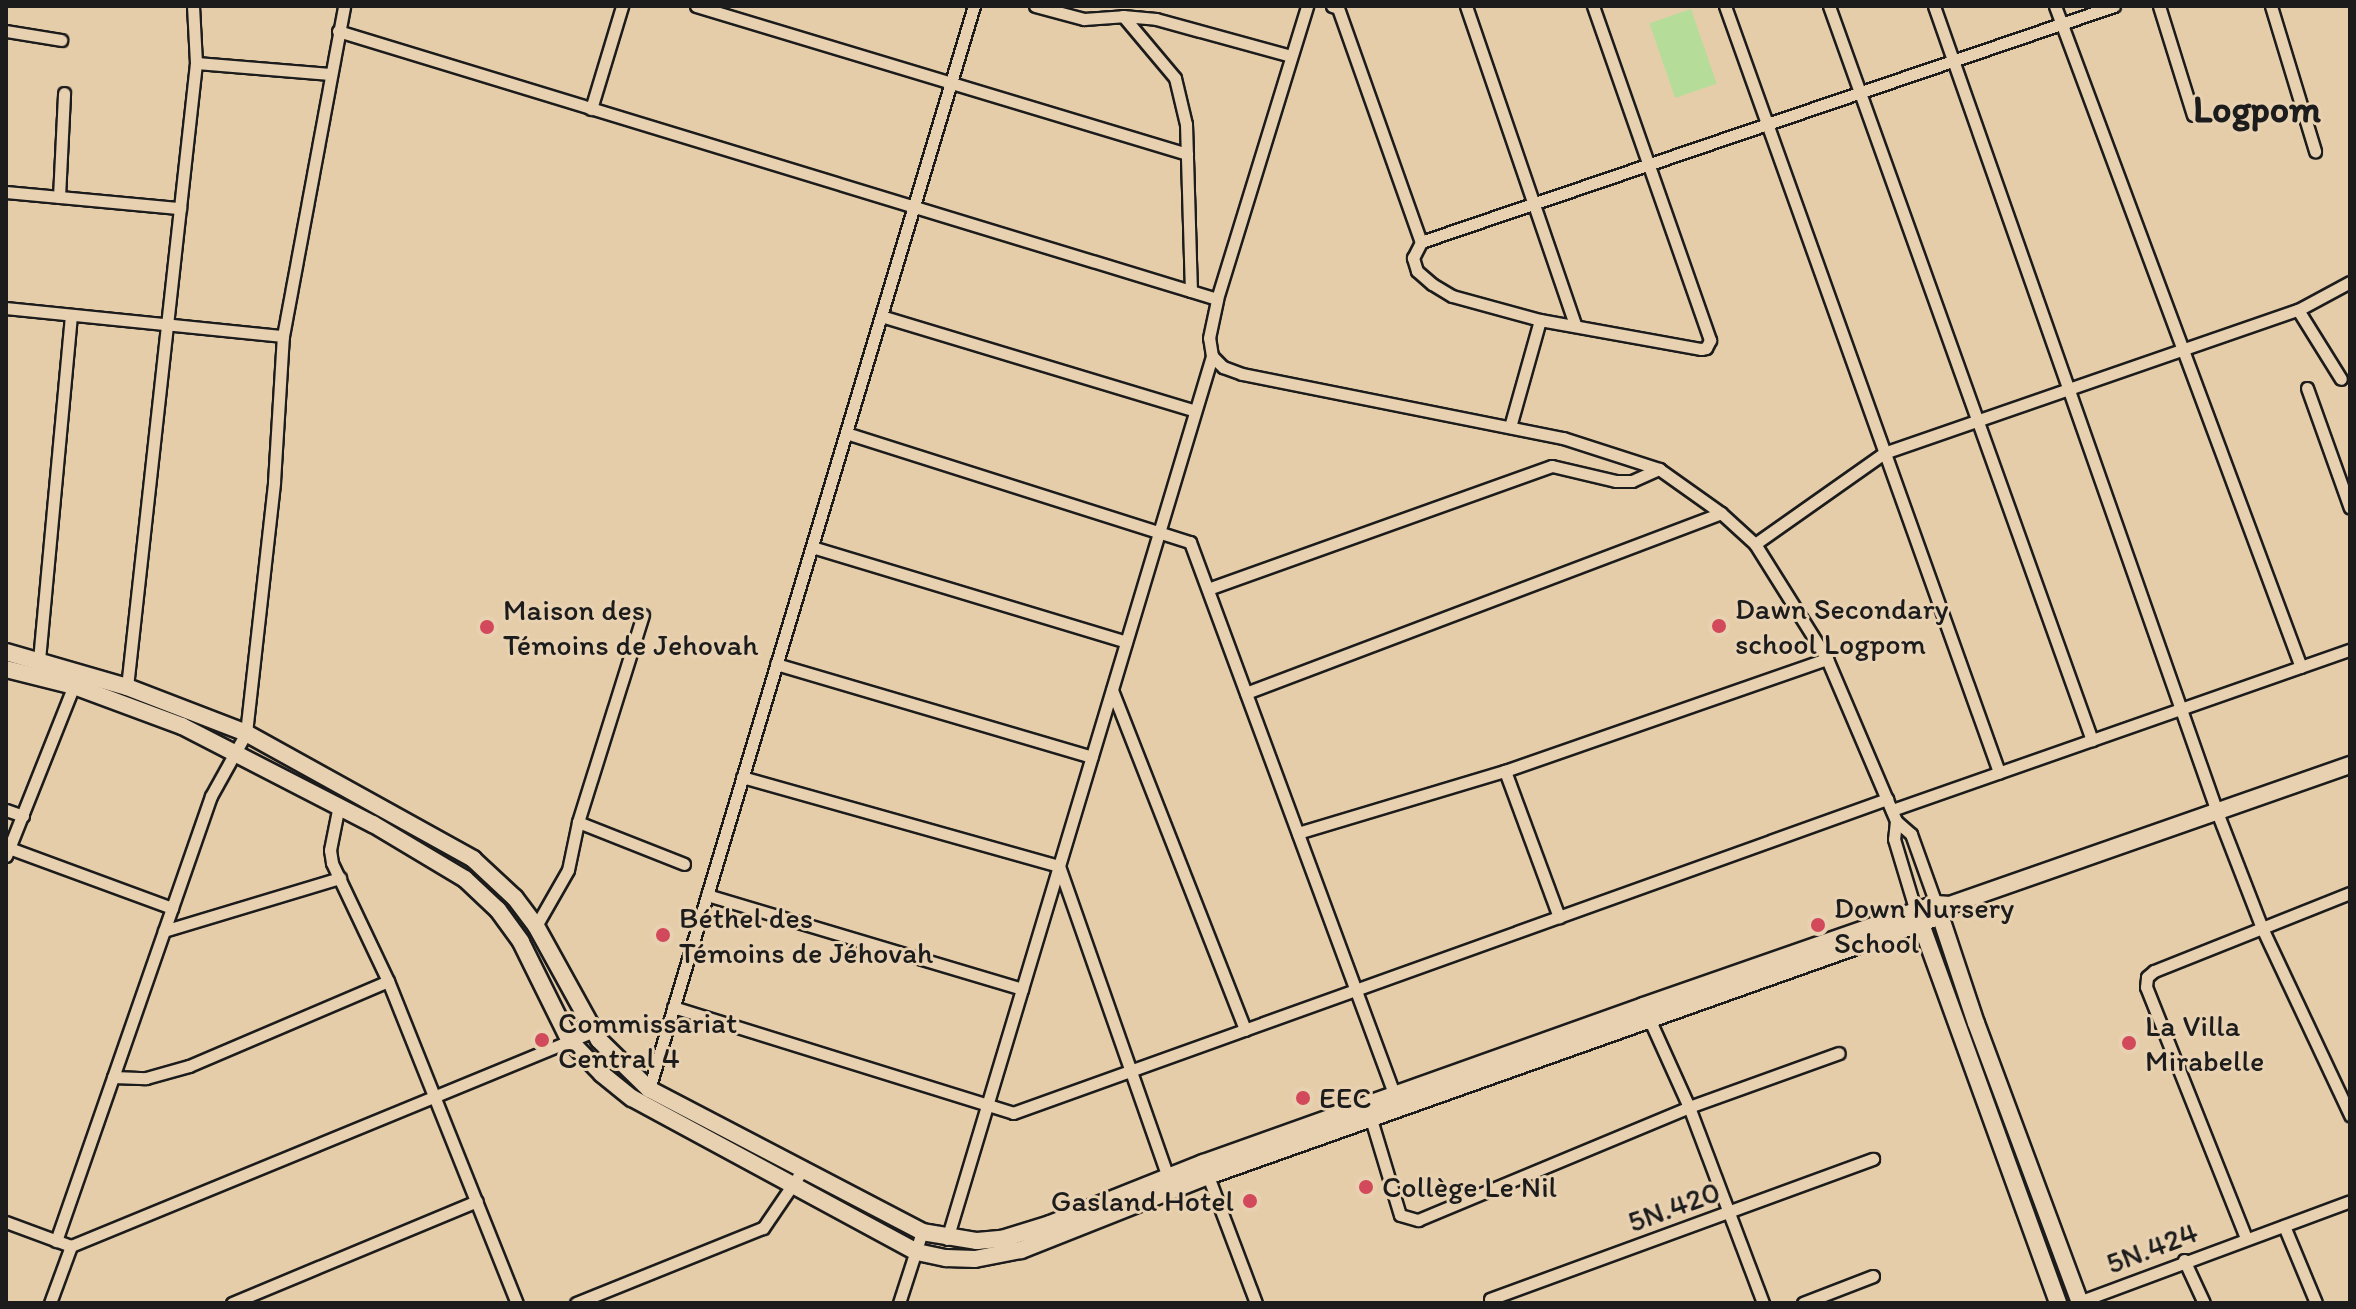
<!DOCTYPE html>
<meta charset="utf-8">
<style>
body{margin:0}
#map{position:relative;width:2356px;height:1309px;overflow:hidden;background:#e6cda9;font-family:Itim,sans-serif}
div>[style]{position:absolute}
.green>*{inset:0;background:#b5dd99;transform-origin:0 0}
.roads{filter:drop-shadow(2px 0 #1c1c1c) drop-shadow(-2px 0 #1c1c1c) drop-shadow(0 2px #1c1c1c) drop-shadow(0 -2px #1c1c1c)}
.street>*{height:11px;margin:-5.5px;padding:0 5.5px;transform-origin:5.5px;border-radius:5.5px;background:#e8d1b1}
.secondary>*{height:16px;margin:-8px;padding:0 8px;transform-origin:8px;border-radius:8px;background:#e8d1b1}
.dots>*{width:22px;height:22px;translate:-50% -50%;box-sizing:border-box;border:4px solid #e8d1b1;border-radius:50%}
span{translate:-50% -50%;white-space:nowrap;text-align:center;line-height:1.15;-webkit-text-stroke:6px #e8d1b1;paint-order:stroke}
.poi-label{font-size:30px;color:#1c1c1c}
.left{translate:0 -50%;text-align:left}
.right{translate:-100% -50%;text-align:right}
.street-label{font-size:30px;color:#1c1c1c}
.district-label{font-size:38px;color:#1c1c1c;font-weight:700}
.frame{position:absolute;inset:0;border:8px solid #1c1c1c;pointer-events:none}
</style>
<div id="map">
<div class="green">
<div style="left:1691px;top:9px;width:79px;height:44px;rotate:71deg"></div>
</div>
<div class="roads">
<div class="street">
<div style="left:696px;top:6px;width:513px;rotate:16.77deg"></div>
<div style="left:1035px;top:6px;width:51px;rotate:14.9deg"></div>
<div style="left:1084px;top:19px;width:39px;rotate:-4deg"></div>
<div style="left:1123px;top:16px;width:33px;rotate:5deg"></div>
<div style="left:1156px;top:19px;width:140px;rotate:15.3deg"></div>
<div style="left:1332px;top:6px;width:6px;rotate:18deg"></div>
<div style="left:1338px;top:8px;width:248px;rotate:70.5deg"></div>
<div style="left:1466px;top:6px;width:336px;rotate:71.1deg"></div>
<div style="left:1725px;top:6px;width:814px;rotate:70.32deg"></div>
<div style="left:1829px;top:6px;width:780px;rotate:70.29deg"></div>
<div style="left:1934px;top:6px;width:854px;rotate:70.65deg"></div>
<div style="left:2217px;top:812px;width:124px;rotate:68.8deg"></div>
<div style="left:2262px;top:928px;width:207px;rotate:64.8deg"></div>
<div style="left:2055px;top:6px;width:705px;rotate:69.59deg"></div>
<div style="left:2159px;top:6px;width:114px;rotate:72.7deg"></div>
<div style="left:2271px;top:6px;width:152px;rotate:73.1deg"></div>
<div style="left:1123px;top:16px;width:81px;rotate:50deg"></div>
<div style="left:1175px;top:78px;width:47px;rotate:76.6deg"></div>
<div style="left:1186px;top:124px;width:167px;rotate:88.3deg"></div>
<div style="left:6px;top:31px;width:56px;rotate:9.3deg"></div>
<div style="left:338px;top:31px;width:919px;rotate:16.96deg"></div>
<div style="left:196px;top:63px;width:135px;rotate:4.7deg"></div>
<div style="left:591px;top:109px;width:108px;rotate:-73.2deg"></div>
<div style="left:6px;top:192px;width:175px;rotate:5.3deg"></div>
<div style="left:59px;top:197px;width:104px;rotate:-87.2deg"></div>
<div style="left:6px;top:308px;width:278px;rotate:5.8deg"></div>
<div style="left:2298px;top:310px;width:81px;rotate:58.1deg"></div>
<div style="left:881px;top:316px;width:328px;rotate:16.8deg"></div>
<div style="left:1540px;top:320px;width:91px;rotate:-164.7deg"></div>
<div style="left:1452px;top:296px;width:23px;rotate:-149deg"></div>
<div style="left:1432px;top:284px;width:20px;rotate:-139deg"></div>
<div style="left:1417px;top:271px;width:14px;rotate:-107deg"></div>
<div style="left:1413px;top:258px;width:18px;rotate:-63deg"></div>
<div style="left:1421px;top:242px;width:732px;rotate:-18.81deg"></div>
<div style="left:1212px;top:356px;width:16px;rotate:45deg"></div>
<div style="left:1223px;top:367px;width:20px;rotate:20deg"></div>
<div style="left:1242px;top:374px;width:327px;rotate:11.3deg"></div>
<div style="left:1563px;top:438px;width:101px;rotate:17.9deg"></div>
<div style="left:1659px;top:469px;width:76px;rotate:35.4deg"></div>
<div style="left:2307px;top:388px;width:127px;rotate:70.3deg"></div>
<div style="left:1510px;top:427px;width:111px;rotate:-74.3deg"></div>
<div style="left:1540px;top:320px;width:164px;rotate:10.2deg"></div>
<div style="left:1701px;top:349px;width:5px;rotate:-11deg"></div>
<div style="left:1706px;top:348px;width:9px;rotate:-63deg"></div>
<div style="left:1710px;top:340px;width:354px;rotate:-109.3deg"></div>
<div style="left:846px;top:433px;width:361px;rotate:17.6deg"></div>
<div style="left:1190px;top:542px;width:594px;rotate:69.7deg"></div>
<div style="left:1755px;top:544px;width:158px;rotate:-35.2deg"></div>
<div style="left:1884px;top:453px;width:438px;rotate:-19.1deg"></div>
<div style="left:2298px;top:310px;width:59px;rotate:-28.3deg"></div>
<div style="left:812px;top:547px;width:328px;rotate:16.8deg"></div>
<div style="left:1208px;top:589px;width:365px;rotate:-19.7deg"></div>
<div style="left:1552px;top:466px;width:66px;rotate:13.2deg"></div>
<div style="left:1616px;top:481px;width:16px"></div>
<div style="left:1632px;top:481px;width:30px;rotate:-24deg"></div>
<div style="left:39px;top:660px;width:346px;rotate:-84.7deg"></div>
<div style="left:776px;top:664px;width:329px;rotate:16.4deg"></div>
<div style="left:127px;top:687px;width:628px;rotate:-83.69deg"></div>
<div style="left:196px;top:63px;width:57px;rotate:-93deg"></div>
<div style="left:1112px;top:690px;width:365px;rotate:68.6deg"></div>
<div style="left:1246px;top:693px;width:508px;rotate:-20.75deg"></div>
<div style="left:1721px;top:513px;width:46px;rotate:42.4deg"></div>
<div style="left:1755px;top:544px;width:136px;rotate:57.9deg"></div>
<div style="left:1827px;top:659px;width:176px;rotate:66.9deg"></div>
<div style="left:1896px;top:821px;width:20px;rotate:41deg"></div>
<div style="left:1911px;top:834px;width:74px;rotate:70.3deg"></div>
<div style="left:1505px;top:771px;width:156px;rotate:69.7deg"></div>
<div style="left:742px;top:777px;width:329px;rotate:15.7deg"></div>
<div style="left:1059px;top:866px;width:330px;rotate:70.7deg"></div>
<div style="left:339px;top:805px;width:46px;rotate:101.3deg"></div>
<div style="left:330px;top:850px;width:13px;rotate:81deg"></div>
<div style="left:332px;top:863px;width:131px;rotate:64.6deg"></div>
<div style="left:388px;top:981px;width:347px;rotate:68.2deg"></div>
<div style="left:6px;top:810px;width:18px;rotate:19deg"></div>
<div style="left:1892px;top:810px;width:485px;rotate:-19.3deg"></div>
<div style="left:1896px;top:821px;width:18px;rotate:96deg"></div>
<div style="left:1894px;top:839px;width:76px;rotate:73.2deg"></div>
<div style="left:578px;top:822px;width:114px;rotate:21.6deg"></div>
<div style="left:1298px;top:833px;width:216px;rotate:-16.7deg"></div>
<div style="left:1505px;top:771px;width:341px;rotate:-19.2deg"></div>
<div style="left:9px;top:848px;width:174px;rotate:20.2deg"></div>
<div style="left:6px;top:856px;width:189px;rotate:-68.3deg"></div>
<div style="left:707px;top:895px;width:329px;rotate:16.6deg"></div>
<div style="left:536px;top:926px;width:64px;rotate:-60.3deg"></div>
<div style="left:568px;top:870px;width:49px;rotate:-78.2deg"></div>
<div style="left:578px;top:822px;width:217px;rotate:-72.6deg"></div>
<div style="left:164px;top:931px;width:184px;rotate:-16.8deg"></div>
<div style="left:673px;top:1007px;width:356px;rotate:17.3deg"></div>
<div style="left:1013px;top:1113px;width:929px;rotate:-19.76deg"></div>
<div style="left:1647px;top:1014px;width:102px;rotate:65.7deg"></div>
<div style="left:1689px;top:1107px;width:210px;rotate:69.3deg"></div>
<div style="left:113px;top:1077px;width:33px;rotate:2deg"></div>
<div style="left:146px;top:1078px;width:45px;rotate:-15.6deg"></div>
<div style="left:189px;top:1066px;width:216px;rotate:-23.1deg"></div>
<div style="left:649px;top:1089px;width:1131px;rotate:-73.3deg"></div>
<div style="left:1371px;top:1119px;width:100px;rotate:73.2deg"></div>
<div style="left:1400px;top:1215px;width:19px;rotate:16deg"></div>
<div style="left:1418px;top:1220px;width:294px;rotate:-22.6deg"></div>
<div style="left:1689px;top:1107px;width:159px;rotate:-19.8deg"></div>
<div style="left:1208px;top:1176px;width:136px;rotate:69.3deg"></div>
<div style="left:6px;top:1222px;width:69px;rotate:20.3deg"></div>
<div style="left:71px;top:1246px;width:565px;rotate:-22.35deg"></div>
<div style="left:2284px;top:1226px;width:83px;rotate:67.4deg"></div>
<div style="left:2246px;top:1238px;width:270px;rotate:-111.7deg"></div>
<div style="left:2146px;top:987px;width:10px;rotate:-84deg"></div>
<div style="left:2147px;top:977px;width:9px;rotate:-41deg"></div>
<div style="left:2154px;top:971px;width:211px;rotate:-21.7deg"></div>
<div style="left:947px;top:1239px;width:922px;rotate:-73.29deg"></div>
<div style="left:1212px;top:356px;width:18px;rotate:-99deg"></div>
<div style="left:1209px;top:338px;width:40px;rotate:-78deg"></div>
<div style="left:1217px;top:299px;width:307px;rotate:-72.9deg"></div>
<div style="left:56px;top:1241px;width:471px;rotate:-70.8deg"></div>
<div style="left:211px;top:796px;width:72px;rotate:-60.9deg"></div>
<div style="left:246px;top:733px;width:253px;rotate:-83.6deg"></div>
<div style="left:274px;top:482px;width:146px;rotate:-86.5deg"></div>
<div style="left:283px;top:336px;width:336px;rotate:-79.5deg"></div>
<div style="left:2184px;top:1260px;width:47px;rotate:65.1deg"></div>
<div style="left:1490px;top:1299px;width:408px;rotate:-20.1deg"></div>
<div style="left:50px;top:1303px;width:61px;rotate:-69.8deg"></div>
<div style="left:232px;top:1303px;width:265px;rotate:-22.6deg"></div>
<div style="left:576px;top:1303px;width:201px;rotate:-21.9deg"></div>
<div style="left:763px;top:1228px;width:73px;rotate:-55.7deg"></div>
<div style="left:899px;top:1303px;width:75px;rotate:-72.1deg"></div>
<div style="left:1803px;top:1303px;width:75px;rotate:-21.1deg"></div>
<div style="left:2076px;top:1303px;width:292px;rotate:-20.4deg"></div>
</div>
<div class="secondary">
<div style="left:6px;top:652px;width:126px;rotate:16.1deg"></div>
<div style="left:127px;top:687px;width:128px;rotate:21.1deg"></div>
<div style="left:246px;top:733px;width:260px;rotate:29deg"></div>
<div style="left:473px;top:859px;width:57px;rotate:42.9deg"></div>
<div style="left:515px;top:898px;width:35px;rotate:53deg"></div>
<div style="left:536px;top:926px;width:130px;rotate:61.1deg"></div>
<div style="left:599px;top:1040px;width:70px;rotate:44.4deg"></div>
<div style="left:649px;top:1089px;width:308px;rotate:27.6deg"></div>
<div style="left:922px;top:1232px;width:56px;rotate:9.3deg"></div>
<div style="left:977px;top:1241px;width:25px;rotate:-5deg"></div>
<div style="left:1002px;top:1239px;width:50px;rotate:-17.4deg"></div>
<div style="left:1050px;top:1224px;width:165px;rotate:-21.7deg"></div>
<div style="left:1203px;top:1163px;width:467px;rotate:-19.6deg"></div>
<div style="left:1643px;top:1006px;width:310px;rotate:-19.2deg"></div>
<div style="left:1936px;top:904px;width:14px;rotate:4deg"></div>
<div style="left:1950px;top:905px;width:424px;rotate:-19.3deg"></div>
<div style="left:6px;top:669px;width:70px;rotate:14deg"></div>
<div style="left:74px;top:686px;width:115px;rotate:20.3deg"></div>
<div style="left:182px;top:726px;width:215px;rotate:27.2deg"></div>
<div style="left:373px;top:824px;width:107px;rotate:30.9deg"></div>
<div style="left:465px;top:879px;width:45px;rotate:43.2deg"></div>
<div style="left:498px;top:910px;width:39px;rotate:54deg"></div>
<div style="left:521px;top:942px;width:110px;rotate:63.7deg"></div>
<div style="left:570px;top:1041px;width:46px;rotate:45.9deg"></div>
<div style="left:602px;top:1074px;width:38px;rotate:39deg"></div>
<div style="left:632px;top:1098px;width:324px;rotate:28.4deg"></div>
<div style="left:917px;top:1252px;width:30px;rotate:12deg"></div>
<div style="left:946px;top:1258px;width:29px;rotate:2deg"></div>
<div style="left:975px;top:1259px;width:47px;rotate:-11.1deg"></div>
<div style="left:1021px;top:1250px;width:201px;rotate:-21.6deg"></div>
<div style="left:1208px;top:1176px;width:778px;rotate:-19.53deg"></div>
<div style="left:1941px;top:916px;width:14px;rotate:-51deg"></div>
<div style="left:1937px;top:906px;width:123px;rotate:71.6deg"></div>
<div style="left:1976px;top:1023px;width:299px;rotate:69.6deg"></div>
<div style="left:1917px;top:913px;width:415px;rotate:70.1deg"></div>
</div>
</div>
<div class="dots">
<div style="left:1719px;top:626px;background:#d1495b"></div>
<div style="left:487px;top:627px;background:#d1495b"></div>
<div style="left:1818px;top:925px;background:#d1495b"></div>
<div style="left:663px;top:935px;background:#d1495b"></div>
<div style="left:542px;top:1040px;background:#d1495b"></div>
<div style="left:2129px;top:1043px;background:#d1495b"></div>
<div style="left:1303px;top:1098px;background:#d1495b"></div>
<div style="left:1366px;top:1187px;background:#d1495b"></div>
<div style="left:1250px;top:1201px;background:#d1495b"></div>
</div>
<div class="poi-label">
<span class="left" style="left:1735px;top:626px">Dawn Secondary<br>school Logpom</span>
<span class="left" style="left:503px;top:627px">Maison des<br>Témoins de Jehovah</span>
<span class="left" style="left:1834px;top:925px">Down Nursery<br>School</span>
<span class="left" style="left:679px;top:935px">Béthel des<br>Témoins de Jéhovah</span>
<span class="left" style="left:558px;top:1040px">Commissariat<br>Central 4</span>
<span class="left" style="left:2145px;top:1043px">La Villa<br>Mirabelle</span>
<span class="left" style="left:1319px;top:1098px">EEC</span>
<span class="left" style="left:1382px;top:1187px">Collège Le Nil</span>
<span class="right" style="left:1234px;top:1201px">Gasland Hotel</span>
</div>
<div class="street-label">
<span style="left:1674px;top:1207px;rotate:-20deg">5N.420</span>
<span style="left:2152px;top:1248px;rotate:-21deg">5N.424</span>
</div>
<div class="district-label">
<span style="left:2257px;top:110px">Logpom</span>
</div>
<div class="frame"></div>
</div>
